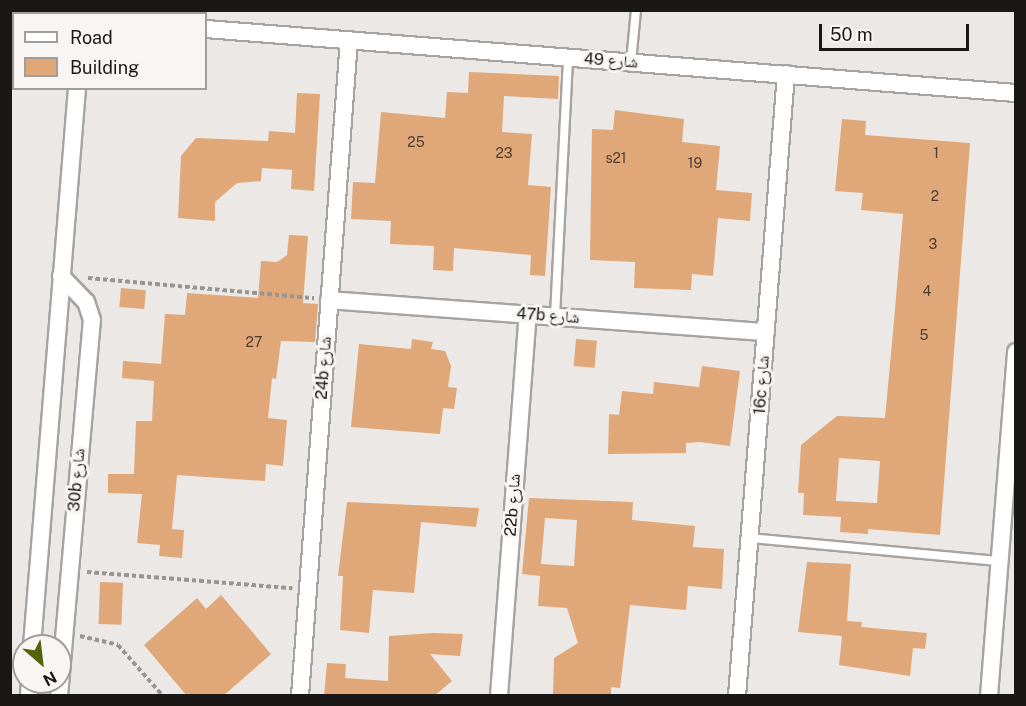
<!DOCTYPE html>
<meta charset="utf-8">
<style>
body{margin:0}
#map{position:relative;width:1026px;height:706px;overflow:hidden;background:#ebe8e5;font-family:"Public Sans","Noto Naskh Arabic",sans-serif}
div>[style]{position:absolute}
.building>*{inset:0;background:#e0a879;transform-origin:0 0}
.path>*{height:4px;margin-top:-2px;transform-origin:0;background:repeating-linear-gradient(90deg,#979593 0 4.5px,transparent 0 7.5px)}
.roads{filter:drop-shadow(2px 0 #a6a3a0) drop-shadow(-2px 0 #a6a3a0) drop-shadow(0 2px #a6a3a0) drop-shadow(0 -2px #a6a3a0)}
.lane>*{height:8px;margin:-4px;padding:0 4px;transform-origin:4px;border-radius:4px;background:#fff}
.street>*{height:16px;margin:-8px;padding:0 8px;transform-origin:8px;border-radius:8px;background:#fff}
span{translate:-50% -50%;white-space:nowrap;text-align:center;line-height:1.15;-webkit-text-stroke:6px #f9f5f2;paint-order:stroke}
.number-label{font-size:14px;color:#4c3c30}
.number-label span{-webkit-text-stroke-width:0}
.street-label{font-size:16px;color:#1a1817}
.frame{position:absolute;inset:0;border:12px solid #1a1817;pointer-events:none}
.legend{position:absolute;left:12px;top:12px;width:195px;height:78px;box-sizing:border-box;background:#f9f5f2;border:2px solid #a09d9a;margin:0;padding:8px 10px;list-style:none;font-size:18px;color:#1a1817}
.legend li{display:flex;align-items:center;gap:12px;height:30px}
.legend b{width:30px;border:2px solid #a09d9a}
.north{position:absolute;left:12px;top:634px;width:60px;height:60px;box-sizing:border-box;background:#f9f5f2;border:2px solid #a09d9a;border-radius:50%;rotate:152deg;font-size:16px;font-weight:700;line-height:24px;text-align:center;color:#1a1817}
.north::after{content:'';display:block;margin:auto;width:21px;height:27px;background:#52630a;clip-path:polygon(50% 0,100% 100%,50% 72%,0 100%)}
.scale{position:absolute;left:819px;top:24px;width:150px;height:27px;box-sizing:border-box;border:3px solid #1a1817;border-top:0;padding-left:8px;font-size:18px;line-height:21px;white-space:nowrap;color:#1a1817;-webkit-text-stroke:4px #f9f5f2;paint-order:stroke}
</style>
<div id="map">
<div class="building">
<div style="clip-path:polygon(469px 72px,559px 76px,558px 99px,504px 96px,502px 132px,532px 134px,528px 185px,551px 187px,545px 276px,530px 275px,531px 255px,454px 248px,453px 271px,433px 270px,434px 246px,390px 244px,391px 221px,351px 219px,353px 182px,375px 183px,381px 112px,445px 118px,447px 92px,468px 93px)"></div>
<div style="clip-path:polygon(297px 93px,320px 94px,314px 191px,291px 189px,292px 170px,262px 168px,261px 181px,237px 183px,215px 202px,215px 221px,178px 218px,181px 156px,196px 138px,268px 141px,269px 131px,295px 133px)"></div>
<div style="clip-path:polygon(615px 110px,684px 119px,682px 142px,720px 146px,716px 190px,752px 193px,750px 221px,718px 218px,713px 276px,692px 274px,691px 290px,634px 288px,635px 262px,590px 260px,592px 129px,613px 130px)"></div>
<div style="clip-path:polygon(evenodd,842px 119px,866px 121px,865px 135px,970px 143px,940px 535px,868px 529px,868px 534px,840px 532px,841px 517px,803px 515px,804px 493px,798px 493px,801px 445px,837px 416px,885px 418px,894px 321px,903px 214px,861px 210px,863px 193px,835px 191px,842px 119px,839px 458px,880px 461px,877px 503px,836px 501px,839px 458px)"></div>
<div style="clip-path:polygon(289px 235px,308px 236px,303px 303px,318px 304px,315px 342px,281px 341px,276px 379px,272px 378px,268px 418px,287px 420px,283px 466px,266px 464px,265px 481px,177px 475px,172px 529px,184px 530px,182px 558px,159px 556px,160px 545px,137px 543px,142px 494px,108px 493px,108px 474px,134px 474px,136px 421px,152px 421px,154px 381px,122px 378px,123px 361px,161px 364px,165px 314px,185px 315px,187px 293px,258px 298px,261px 261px,277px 262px,287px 255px)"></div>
<div style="left:121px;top:288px;width:25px;height:19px;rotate:5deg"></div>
<div style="clip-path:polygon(412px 339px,433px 342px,431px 349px,445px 351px,451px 366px,448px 387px,457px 388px,454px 409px,443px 408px,440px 434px,351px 427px,359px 344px,411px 349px)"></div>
<div style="left:576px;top:339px;width:21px;height:27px;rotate:5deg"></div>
<div style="clip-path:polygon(702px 366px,740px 371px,730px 446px,700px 442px,686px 443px,686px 453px,608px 454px,609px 414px,619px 415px,622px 391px,653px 394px,654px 382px,699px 387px)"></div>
<div style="clip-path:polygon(evenodd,529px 498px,633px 502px,632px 520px,695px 526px,693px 547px,724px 549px,722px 589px,688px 586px,686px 610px,630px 605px,620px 688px,611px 687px,611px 696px,553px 696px,554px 658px,578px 643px,567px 608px,538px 606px,540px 576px,522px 574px,529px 498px,545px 518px,577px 520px,574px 566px,541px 564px,545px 518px)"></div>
<div style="clip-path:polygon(347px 502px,479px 508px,476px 527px,421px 522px,414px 593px,373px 590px,369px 633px,340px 630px,343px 576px,338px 576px)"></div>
<div style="clip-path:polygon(807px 562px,851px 564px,847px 621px,862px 622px,861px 627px,927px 633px,925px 649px,913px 648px,910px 676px,839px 665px,842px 636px,798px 632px)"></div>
<div style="left:100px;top:582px;width:23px;height:42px;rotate:2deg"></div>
<div style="clip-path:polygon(221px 595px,271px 654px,223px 696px,187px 696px,144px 645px,197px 598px,206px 609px)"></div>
<div style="clip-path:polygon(434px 633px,463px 634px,460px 656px,430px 654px,452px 681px,434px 696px,324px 696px,327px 663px,346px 664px,345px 678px,388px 681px,389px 636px)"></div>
</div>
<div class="path">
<div style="left:88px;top:278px;width:227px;rotate:5.1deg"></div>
<div style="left:87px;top:572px;width:206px;rotate:4.5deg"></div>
<div style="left:80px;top:636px;width:39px;rotate:13deg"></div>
<div style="left:118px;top:645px;width:68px;rotate:48.6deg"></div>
</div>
<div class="roads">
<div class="lane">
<div style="left:49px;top:14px;width:4px;rotate:-76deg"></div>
<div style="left:631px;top:62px;width:52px;rotate:-84.5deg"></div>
<div style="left:555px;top:316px;width:259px;rotate:-87.1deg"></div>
<div style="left:750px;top:538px;width:250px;rotate:5.3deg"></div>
</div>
<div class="street">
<div style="left:84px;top:14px;width:4px;rotate:-90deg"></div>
<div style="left:206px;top:29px;width:813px;rotate:4.52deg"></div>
<div style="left:329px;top:300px;width:438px;rotate:4.2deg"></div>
<div style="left:32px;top:646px;width:560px;rotate:-85.39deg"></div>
<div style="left:29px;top:696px;width:14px;rotate:-86deg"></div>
<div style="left:59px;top:696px;width:377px;rotate:-85deg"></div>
<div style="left:92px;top:320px;width:19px;rotate:-108deg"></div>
<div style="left:86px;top:302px;width:36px;rotate:-134deg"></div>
<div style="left:300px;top:696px;width:658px;rotate:-85.73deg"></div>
<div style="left:499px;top:696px;width:383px;rotate:-85.7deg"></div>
<div style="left:737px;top:696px;width:624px;rotate:-85.5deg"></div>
<div style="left:989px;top:696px;width:345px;rotate:-85.5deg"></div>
</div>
</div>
<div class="number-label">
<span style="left:416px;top:142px">25</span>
<span style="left:504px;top:153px">23</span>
<span style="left:936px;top:153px">1</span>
<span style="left:616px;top:158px">s21</span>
<span style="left:695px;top:163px">19</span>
<span style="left:935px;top:196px">2</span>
<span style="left:933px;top:244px">3</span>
<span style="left:927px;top:291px">4</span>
<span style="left:924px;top:335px">5</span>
<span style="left:254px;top:342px">27</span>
</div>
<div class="street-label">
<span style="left:611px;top:61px;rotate:4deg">شارع 49</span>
<span style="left:548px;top:316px;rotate:4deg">47b شارع</span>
<span style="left:324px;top:368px;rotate:-86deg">24b شارع</span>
<span style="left:762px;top:385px;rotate:-86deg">16c شارع</span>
<span style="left:77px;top:480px;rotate:-85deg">30b شارع</span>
<span style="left:513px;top:505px;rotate:-86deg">22b شارع</span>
</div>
<div class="frame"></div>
<ul class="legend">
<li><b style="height:8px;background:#fff"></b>Road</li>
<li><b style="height:16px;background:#e0a879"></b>Building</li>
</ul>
<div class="north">N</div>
<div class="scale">50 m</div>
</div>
